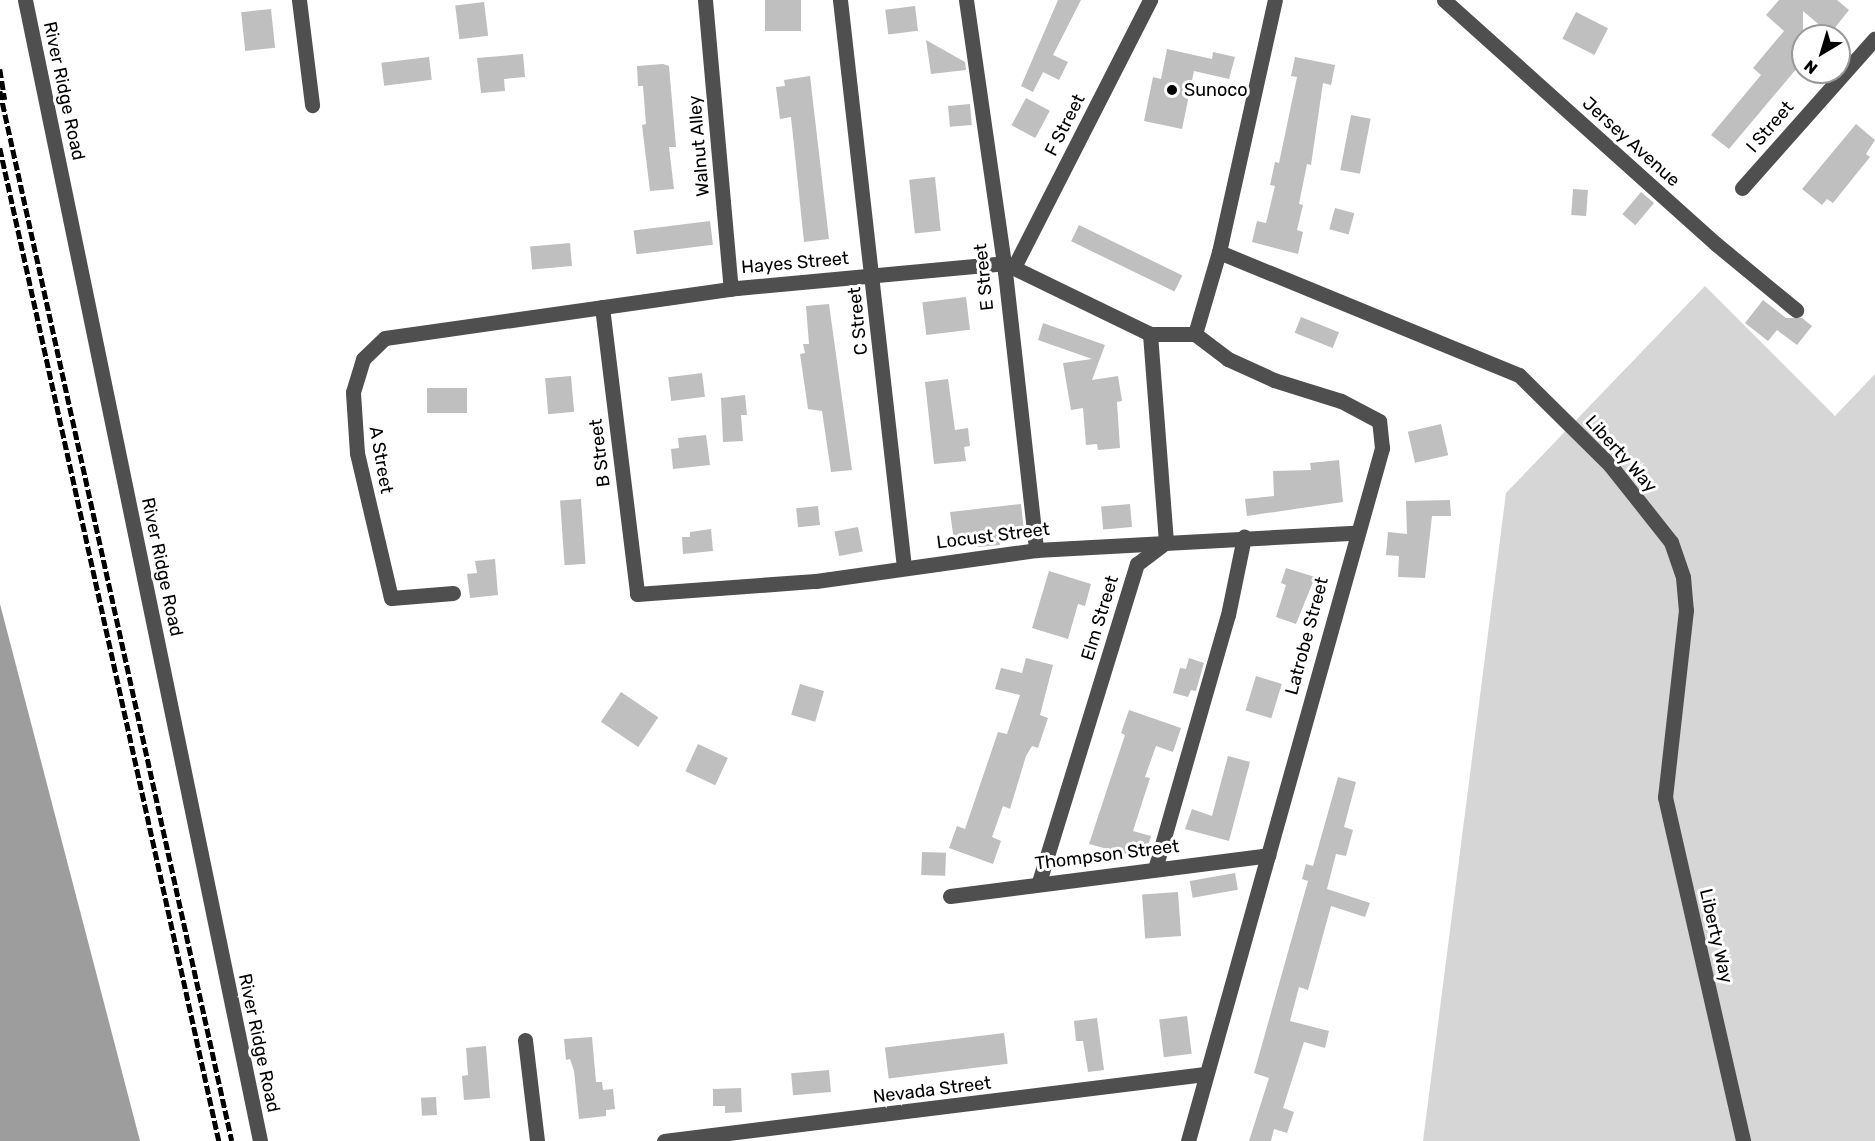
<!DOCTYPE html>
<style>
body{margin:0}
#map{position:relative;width:1875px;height:1141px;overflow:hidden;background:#fff;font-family:Rubik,sans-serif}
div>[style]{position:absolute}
.green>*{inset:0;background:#d6d6d6}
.water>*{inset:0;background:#9d9d9d}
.building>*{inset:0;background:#bfbfbf;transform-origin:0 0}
.minor>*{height:15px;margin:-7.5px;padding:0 7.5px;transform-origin:7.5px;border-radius:7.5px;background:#4f4f4f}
.rail>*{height:4.5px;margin-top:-2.25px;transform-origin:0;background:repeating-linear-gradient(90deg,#000 0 9px,transparent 0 12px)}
.dots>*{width:16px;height:16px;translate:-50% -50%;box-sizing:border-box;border:3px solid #fff;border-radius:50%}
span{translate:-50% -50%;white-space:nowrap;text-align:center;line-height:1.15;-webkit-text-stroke:6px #fff;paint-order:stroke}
.poi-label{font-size:18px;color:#000}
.left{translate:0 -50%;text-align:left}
.street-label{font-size:18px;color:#000}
.north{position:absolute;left:1791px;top:24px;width:60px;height:60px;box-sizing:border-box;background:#fff;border:2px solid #999;border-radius:50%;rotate:218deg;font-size:16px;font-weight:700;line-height:24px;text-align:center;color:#000}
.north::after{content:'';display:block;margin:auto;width:21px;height:27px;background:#000;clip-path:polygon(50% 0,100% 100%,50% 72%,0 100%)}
</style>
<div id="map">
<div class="green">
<div style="clip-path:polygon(1705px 286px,1835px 416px,1875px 374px,1875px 1141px,1423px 1141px,1506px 493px)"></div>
</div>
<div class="water">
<div style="clip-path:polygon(0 604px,140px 1141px,0 1141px)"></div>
</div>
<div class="building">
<div style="left:765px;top:0;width:36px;height:31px"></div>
<div style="clip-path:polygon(1058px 0,1081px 0,1053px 55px,1068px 62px,1059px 80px,1043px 72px,1033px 92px,1021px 86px)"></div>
<div style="clip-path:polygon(1779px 0,1837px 0,1849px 10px,1830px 34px,1803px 11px,1803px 61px,1729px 149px,1711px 135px,1761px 75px,1753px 68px,1784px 31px,1766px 15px)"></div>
<div style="left:484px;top:2px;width:34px;height:29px;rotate:83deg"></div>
<div style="left:915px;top:6px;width:25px;height:30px;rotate:83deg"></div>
<div style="left:271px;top:9px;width:39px;height:30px;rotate:84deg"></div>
<div style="left:1576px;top:12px;width:36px;height:30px;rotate:27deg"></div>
<div style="clip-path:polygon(926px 40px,965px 62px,966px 70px,931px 74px)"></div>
<div style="clip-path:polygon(1167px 49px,1212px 59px,1213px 52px,1235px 57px,1229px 79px,1194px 71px,1182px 129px,1144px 121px,1153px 77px,1161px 79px)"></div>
<div style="clip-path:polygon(523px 54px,525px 77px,504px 79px,505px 91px,481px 93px,477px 58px)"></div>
<div style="left:429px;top:57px;width:23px;height:48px;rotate:83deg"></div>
<div style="clip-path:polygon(1295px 57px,1335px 65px,1331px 85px,1323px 83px,1311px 165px,1307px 164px,1299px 204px,1303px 205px,1297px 230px,1303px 232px,1298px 254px,1252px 242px,1257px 221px,1266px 223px,1275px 186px,1270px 185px,1275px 162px,1279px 163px,1297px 77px,1291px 76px)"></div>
<div style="clip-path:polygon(663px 64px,669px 66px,676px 147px,669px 147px,674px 189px,650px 191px,642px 125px,646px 124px,643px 86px,638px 86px,637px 66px)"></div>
<div style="clip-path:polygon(810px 76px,829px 239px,804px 242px,791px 117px,780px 119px,776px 87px,785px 86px,784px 80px)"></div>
<div style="left:1026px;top:98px;width:27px;height:31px;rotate:28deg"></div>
<div style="left:970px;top:104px;width:21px;height:22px;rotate:85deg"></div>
<div style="left:1351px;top:115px;width:20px;height:56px;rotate:11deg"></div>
<div style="clip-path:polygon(1856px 124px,1875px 140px,1866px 154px,1870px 157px,1833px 203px,1827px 199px,1822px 205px,1802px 189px)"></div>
<div style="left:935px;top:177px;width:54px;height:26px;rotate:84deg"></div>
<div style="left:1573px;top:189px;width:15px;height:26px;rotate:4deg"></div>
<div style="left:1641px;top:192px;width:17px;height:29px;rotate:40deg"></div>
<div style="left:1335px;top:208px;width:20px;height:22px;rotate:15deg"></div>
<div style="left:710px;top:221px;width:24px;height:77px;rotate:83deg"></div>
<div style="left:1079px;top:225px;width:115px;height:18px;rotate:26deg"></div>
<div style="left:570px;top:243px;width:23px;height:40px;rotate:85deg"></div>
<div style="left:966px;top:297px;width:33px;height:44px;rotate:83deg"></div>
<div style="clip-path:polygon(1763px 300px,1786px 318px,1802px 318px,1812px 326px,1797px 345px,1777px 330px,1768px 341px,1745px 323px)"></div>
<div style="clip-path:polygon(829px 304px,852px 470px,831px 472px,822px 411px,808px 409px,800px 354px,805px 353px,803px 344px,809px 344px,806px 306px)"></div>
<div style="left:1301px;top:317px;width:41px;height:17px;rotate:22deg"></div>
<div style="clip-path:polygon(1043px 323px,1105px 345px,1092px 380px,1118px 376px,1122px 401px,1117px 402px,1120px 448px,1098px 450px,1097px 444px,1086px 445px,1083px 408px,1071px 410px,1063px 363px,1092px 359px,1038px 340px)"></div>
<div style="left:702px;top:373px;width:24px;height:34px;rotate:83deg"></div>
<div style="left:571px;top:376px;width:36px;height:26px;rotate:85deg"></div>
<div style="clip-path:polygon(948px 379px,955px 430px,968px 428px,970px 446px,964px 447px,966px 461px,934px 464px,925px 382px)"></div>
<div style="left:427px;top:388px;width:40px;height:25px"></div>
<div style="clip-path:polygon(745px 395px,747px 415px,741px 415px,743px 441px,723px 442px,721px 398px)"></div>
<div style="left:1441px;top:424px;width:32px;height:34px;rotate:77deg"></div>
<div style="clip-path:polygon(706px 435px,710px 465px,673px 469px,671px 449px,679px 448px,678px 438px)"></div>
<div style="clip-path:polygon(1339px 460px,1343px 502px,1247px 516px,1245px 499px,1274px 496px,1273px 471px,1311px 470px,1310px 463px)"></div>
<div style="left:581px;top:499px;width:65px;height:21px;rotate:86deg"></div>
<div style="clip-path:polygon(1450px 500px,1451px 516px,1432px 516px,1425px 578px,1398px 577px,1399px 556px,1386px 555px,1388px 532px,1407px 534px,1406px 501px)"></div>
<div style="clip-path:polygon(1021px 504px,1024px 531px,999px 534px,1000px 545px,978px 547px,977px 538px,954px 541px,950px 512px)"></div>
<div style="left:1130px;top:504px;width:23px;height:29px;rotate:85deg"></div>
<div style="left:818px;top:506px;width:19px;height:22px;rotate:84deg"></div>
<div style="left:858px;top:527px;width:25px;height:24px;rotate:79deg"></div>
<div style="clip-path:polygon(711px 529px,713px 551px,683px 554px,682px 537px,690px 537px,690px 532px)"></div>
<div style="clip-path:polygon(495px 559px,498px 595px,470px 598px,467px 574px,477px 573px,475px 561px)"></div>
<div style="clip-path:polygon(1286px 568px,1315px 577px,1296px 624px,1276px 617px,1286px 585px,1281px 583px)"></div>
<div style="clip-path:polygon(1049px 571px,1091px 584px,1085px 606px,1078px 604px,1068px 639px,1032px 628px)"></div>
<div style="clip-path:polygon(1026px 658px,1053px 665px,1040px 715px,1048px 718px,1038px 748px,1032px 746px,1026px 756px,1010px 809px,1003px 806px,992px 837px,1001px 841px,993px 864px,949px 848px,957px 826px,965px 829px,998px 732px,1007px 734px,1020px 695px,995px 689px,1001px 668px,1022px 673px)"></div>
<div style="clip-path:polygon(1189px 658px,1204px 663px,1196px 691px,1191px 690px,1188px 697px,1173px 693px,1180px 668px,1186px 669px)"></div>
<div style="left:1256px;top:676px;width:27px;height:36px;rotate:17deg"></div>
<div style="left:800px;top:684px;width:25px;height:32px;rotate:16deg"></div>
<div style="left:621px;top:692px;width:45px;height:36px;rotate:34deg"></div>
<div style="clip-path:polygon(1129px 710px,1181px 728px,1173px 752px,1156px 746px,1145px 777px,1150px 778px,1133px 831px,1151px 836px,1144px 859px,1089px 844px,1125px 735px,1121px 733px)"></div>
<div style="left:698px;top:744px;width:33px;height:30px;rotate:25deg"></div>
<div style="clip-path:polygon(1228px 756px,1250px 762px,1229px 841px,1185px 829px,1192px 809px,1212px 816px)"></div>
<div style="clip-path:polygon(1338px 777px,1356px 782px,1344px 827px,1353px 830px,1346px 856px,1336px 854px,1327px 889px,1370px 903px,1365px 917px,1331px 906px,1308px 990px,1299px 987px,1290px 1021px,1329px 1031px,1325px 1048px,1304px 1042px,1283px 1108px,1294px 1112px,1287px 1133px,1274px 1129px,1271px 1141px,1249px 1141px,1269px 1078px,1254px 1073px,1308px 881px,1302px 879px,1306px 864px,1313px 866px)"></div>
<div style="left:922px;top:852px;width:24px;height:23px;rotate:2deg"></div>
<div style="left:1235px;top:873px;width:17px;height:46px;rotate:80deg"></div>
<div style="left:1178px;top:892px;width:44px;height:36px;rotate:86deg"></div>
<div style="left:1187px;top:1016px;width:38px;height:28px;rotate:83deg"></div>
<div style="clip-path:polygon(1097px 1018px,1104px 1070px,1088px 1072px,1083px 1041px,1076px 1041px,1074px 1021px)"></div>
<div style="left:1004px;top:1033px;width:31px;height:120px;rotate:83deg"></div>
<div style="clip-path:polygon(592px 1037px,596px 1082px,602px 1082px,603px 1090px,613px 1089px,615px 1109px,606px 1110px,606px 1116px,579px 1119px,574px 1071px,570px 1059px,566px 1060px,564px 1039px)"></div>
<div style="clip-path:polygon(486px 1046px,490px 1098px,464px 1100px,462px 1076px,468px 1075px,466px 1048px)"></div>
<div style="left:829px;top:1070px;width:22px;height:38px;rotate:85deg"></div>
<div style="clip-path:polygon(741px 1088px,742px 1112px,725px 1113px,725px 1106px,713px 1106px,713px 1089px)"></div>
<div style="left:436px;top:1097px;width:18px;height:15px;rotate:87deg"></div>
</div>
<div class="minor">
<div style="left:25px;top:0;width:1165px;rotate:78.36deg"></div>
<div style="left:299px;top:0;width:106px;rotate:82.9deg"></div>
<div style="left:705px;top:0;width:290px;rotate:84.9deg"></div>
<div style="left:840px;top:0;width:571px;rotate:83.56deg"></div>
<div style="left:966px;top:0;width:266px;rotate:81.8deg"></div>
<div style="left:1004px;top:263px;width:289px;rotate:83.6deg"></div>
<div style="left:1444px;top:0;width:365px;rotate:41.9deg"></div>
<div style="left:1716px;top:244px;width:104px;rotate:39.5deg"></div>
<div style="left:1742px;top:188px;width:200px;rotate:-48.4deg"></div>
<div style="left:1219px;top:252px;width:324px;rotate:22.3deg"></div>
<div style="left:1519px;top:375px;width:128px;rotate:44.7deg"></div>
<div style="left:1610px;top:465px;width:98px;rotate:51.6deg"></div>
<div style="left:1671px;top:542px;width:37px;rotate:71deg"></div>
<div style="left:1683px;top:577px;width:33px;rotate:85deg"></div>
<div style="left:1686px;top:610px;width:188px;rotate:96.4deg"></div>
<div style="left:1665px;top:797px;width:353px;rotate:77.2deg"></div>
<div style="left:1014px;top:267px;width:300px;rotate:-63deg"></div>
<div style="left:602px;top:307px;width:289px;rotate:83deg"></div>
<div style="left:637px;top:594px;width:179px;rotate:-4.2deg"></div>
<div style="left:816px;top:581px;width:222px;rotate:-8deg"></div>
<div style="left:1036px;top:550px;width:319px;rotate:-3.1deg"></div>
<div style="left:1195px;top:334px;width:85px;rotate:-73.7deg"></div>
<div style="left:1219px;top:252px;width:258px;rotate:-77.5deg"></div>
<div style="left:453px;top:593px;width:62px;rotate:175.4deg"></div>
<div style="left:391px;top:598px;width:149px;rotate:-103.2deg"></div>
<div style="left:357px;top:453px;width:61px;rotate:-93.8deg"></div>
<div style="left:353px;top:392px;width:34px;rotate:-73deg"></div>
<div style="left:363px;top:359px;width:30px;rotate:-44deg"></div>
<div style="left:385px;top:338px;width:356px;rotate:-8.1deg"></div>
<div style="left:737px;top:288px;width:268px;rotate:-5.3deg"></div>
<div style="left:1004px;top:263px;width:162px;rotate:25.9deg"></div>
<div style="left:1150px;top:334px;width:45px"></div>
<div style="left:1155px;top:869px;width:264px;rotate:-74deg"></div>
<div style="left:1228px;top:615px;width:80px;rotate:-78.4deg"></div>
<div style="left:1039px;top:882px;width:333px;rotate:-72.9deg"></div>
<div style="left:1137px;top:564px;width:36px;rotate:-37deg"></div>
<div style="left:1166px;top:542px;width:209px;rotate:-94.4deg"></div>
<div style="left:950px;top:896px;width:321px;rotate:-7.3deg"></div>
<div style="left:525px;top:1040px;width:102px;rotate:83.2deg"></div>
<div style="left:664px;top:1141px;width:545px;rotate:-7.06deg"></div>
<div style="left:1188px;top:1141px;width:720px;rotate:-74.36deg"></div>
<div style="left:1382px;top:448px;width:27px;rotate:-96deg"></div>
<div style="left:1379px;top:421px;width:43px;rotate:-152.2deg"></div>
<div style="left:1341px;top:401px;width:70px;rotate:-162.6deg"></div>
<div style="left:1274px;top:380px;width:51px;rotate:-155.5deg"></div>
<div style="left:1228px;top:359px;width:41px;rotate:-142.9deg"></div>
</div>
<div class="rail">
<div style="left:0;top:69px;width:31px;rotate:81deg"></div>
<div style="left:0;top:91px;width:1075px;rotate:77.54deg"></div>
<div style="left:0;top:148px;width:1017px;rotate:77.56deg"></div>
</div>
<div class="dots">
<div style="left:1172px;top:90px;background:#000"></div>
</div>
<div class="poi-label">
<span class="left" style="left:1184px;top:90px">Sunoco</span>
</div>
<div class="street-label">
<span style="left:64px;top:91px;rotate:78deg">River Ridge Road</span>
<span style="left:1065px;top:125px;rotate:-63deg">F Street</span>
<span style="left:1770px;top:127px;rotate:-49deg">I Street</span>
<span style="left:1631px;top:142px;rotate:42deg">Jersey Avenue</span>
<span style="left:699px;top:146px;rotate:-95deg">Walnut Alley</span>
<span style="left:795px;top:263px;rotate:-5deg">Hayes Street</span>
<span style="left:984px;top:277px;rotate:-96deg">E Street</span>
<span style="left:858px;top:321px;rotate:-96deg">C Street</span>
<span style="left:600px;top:453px;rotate:-97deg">B Street</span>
<span style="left:1621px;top:454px;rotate:48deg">Liberty Way</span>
<span style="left:381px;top:460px;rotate:80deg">A Street</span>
<span style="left:993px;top:536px;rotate:-7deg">Locust Street</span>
<span style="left:162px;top:567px;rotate:78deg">River Ridge Road</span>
<span style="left:1100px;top:618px;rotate:-73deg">Elm Street</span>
<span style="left:1307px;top:636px;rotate:-75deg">Latrobe Street</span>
<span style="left:1107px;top:855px;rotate:-7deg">Thompson Street</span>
<span style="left:1716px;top:936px;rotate:77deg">Liberty Way</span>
<span style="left:259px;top:1043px;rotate:78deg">River Ridge Road</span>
<span style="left:932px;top:1090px;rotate:-7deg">Nevada Street</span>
</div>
<div class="north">N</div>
</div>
